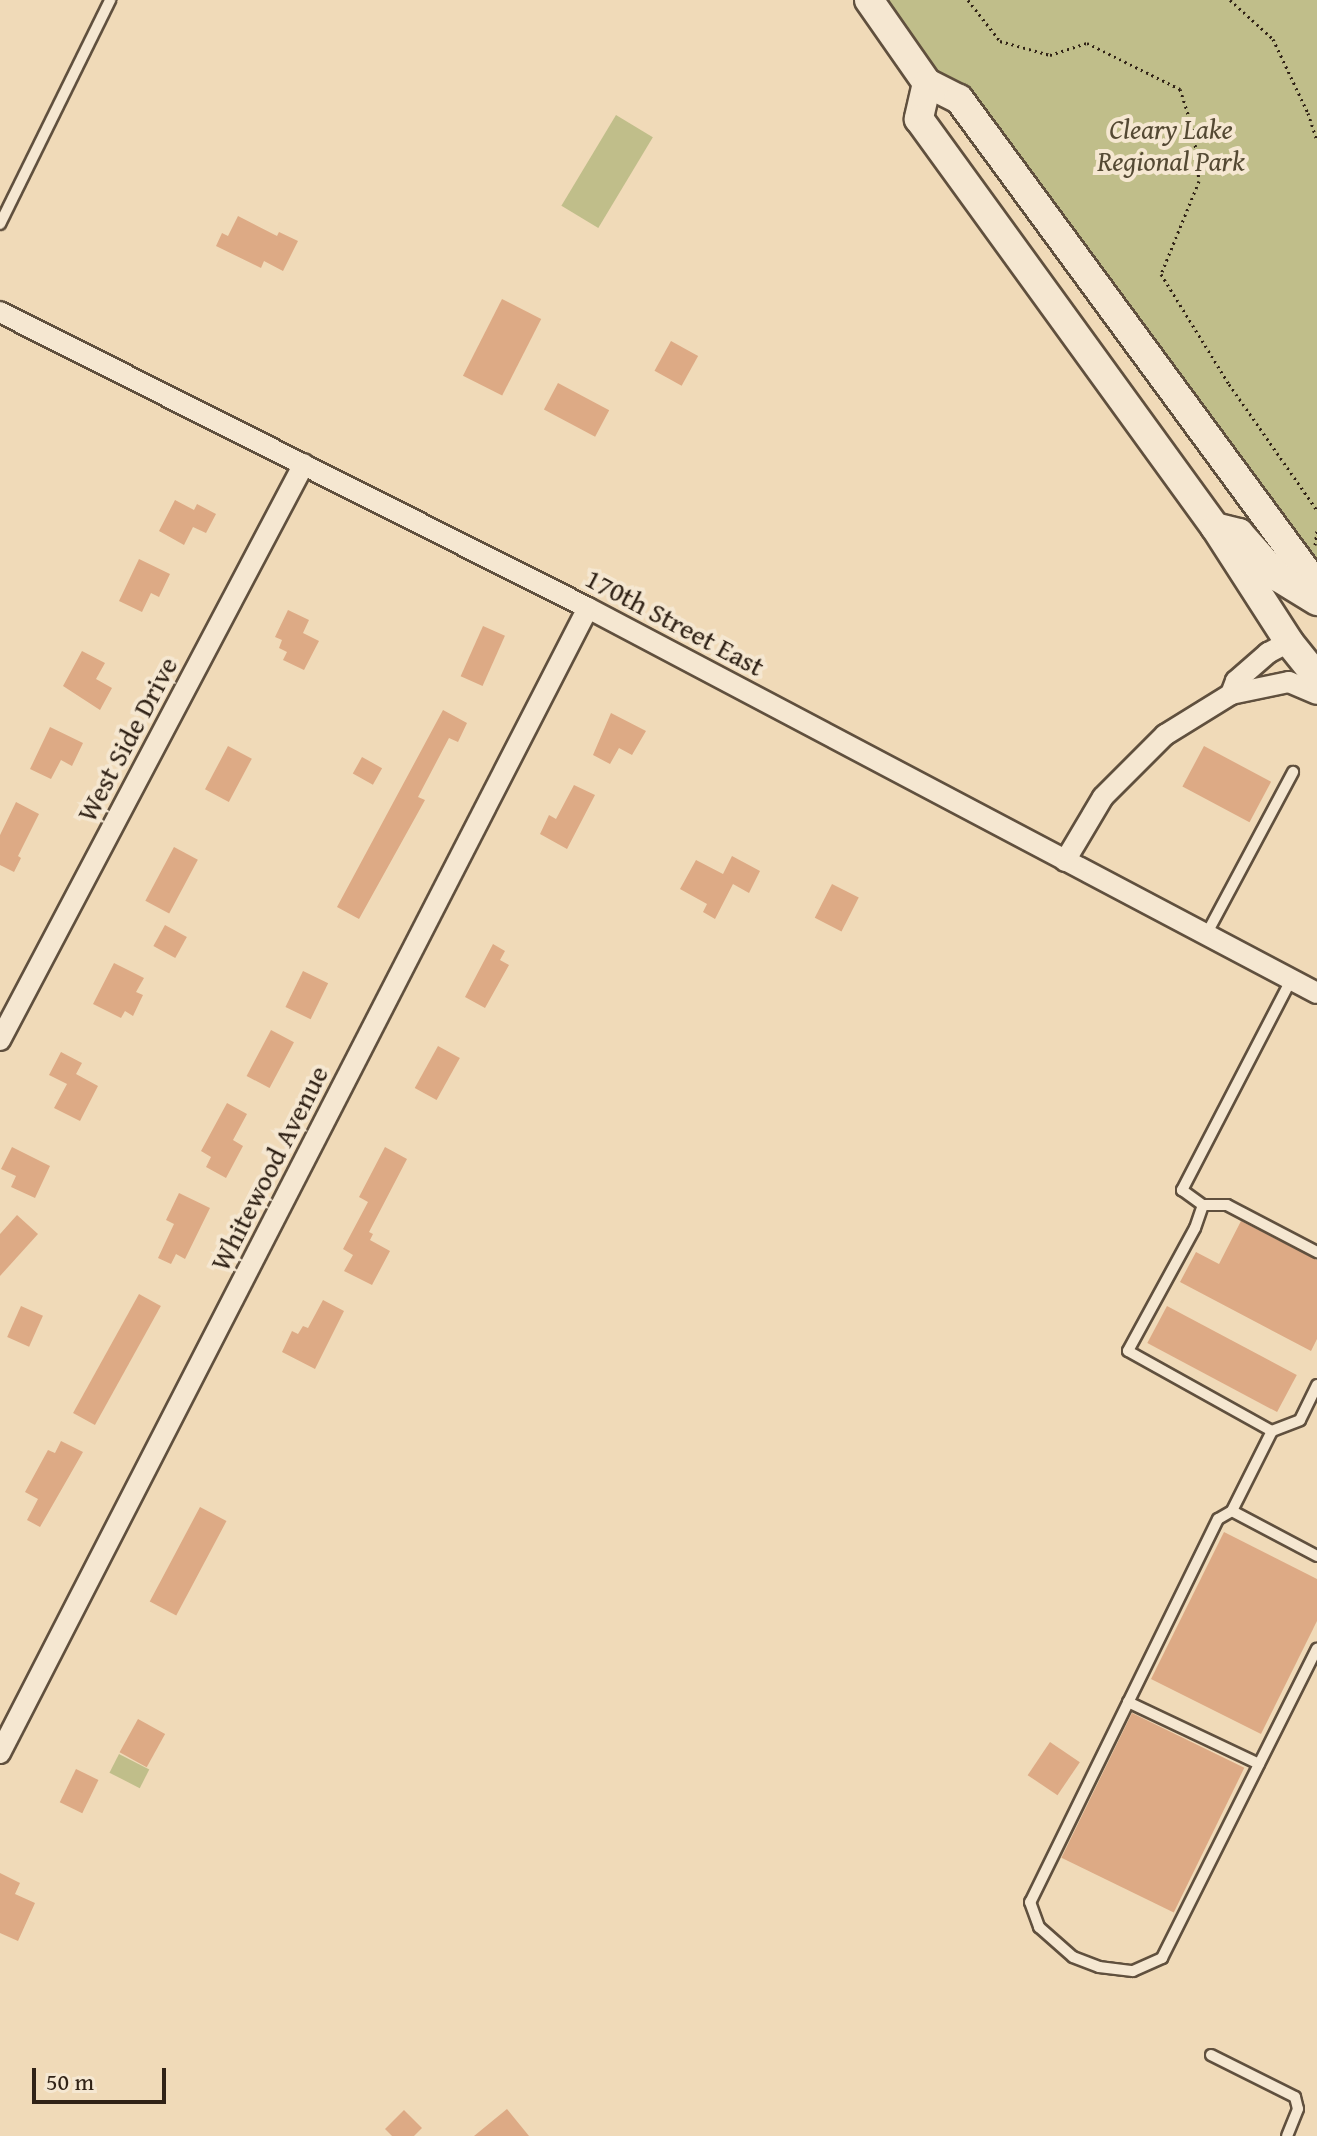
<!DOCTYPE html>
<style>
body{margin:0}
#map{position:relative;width:1317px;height:2136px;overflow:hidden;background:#f0dab8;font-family:"Gentium Book Plus",serif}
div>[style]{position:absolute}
.green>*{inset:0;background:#c0be8a;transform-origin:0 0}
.building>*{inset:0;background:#ddaa85;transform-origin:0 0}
.path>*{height:3px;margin-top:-1.5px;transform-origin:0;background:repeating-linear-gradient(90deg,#302216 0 2px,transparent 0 6px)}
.roads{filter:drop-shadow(2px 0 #60503e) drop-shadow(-2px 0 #60503e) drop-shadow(0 2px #60503e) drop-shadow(0 -2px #60503e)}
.lane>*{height:10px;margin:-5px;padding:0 5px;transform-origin:5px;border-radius:5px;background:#f5e7d1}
.street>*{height:20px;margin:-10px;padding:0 10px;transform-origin:10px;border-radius:10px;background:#f5e7d1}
.secondary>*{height:28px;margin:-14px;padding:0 14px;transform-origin:14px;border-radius:14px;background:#f5e7d1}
span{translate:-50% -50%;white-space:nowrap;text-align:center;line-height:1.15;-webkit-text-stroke:8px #f5e7d1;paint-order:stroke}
.park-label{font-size:28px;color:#544933;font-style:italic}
.street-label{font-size:28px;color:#302216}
.scale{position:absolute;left:32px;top:2068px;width:134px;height:36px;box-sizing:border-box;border:4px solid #302216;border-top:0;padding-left:10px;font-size:24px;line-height:28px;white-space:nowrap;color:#302216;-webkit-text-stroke:6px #f5e7d1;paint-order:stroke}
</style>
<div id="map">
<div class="green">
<div style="clip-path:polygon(885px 0,1317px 0,1317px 559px,1298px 568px)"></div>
<div style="left:616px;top:115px;width:43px;height:106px;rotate:31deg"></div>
<div style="left:119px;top:1754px;width:34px;height:21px;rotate:27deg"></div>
</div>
<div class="building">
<div style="clip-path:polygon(238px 216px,277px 236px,279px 232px,298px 241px,283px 271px,264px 261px,261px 268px,216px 246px,222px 233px,228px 236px)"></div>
<div style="left:502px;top:299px;width:44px;height:86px;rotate:27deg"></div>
<div style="left:671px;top:341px;width:31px;height:34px;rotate:29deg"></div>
<div style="left:558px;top:383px;width:58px;height:30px;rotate:28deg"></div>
<div style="clip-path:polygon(175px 500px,194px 510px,197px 504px,216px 514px,206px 533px,193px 527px,184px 545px,159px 531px)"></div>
<div style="clip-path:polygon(139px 559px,170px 574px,159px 597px,151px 593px,142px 612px,119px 601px)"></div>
<div style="clip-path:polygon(288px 610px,309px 620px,303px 633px,319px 641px,304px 670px,283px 660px,287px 652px,279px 648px,282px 640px,275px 637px)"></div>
<div style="left:483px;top:626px;width:24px;height:55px;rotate:24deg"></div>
<div style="clip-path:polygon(82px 651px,105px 663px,96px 679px,112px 688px,100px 710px,63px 686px)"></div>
<div style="clip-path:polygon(443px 710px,467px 723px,458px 742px,449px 738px,418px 797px,425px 800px,359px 919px,337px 907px)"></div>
<div style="clip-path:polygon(611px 713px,646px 731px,632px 755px,619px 748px,610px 764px,593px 755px)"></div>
<div style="clip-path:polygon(50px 727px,83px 743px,72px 766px,61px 760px,51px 779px,30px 769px)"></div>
<div style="left:228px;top:746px;width:27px;height:49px;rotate:28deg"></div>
<div style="left:1204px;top:746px;width:76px;height:46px;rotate:28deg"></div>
<div style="left:362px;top:757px;width:23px;height:19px;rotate:29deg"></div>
<div style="clip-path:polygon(574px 785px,595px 795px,567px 849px,540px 834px,549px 815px,556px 819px)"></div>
<div style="clip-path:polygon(16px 802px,39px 814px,18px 856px,21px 858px,14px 872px,0 865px,0 835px)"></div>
<div style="left:174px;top:847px;width:27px;height:61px;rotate:28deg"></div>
<div style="clip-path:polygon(732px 856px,760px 871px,749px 893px,733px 884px,715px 919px,703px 912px,707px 904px,680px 889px,696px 860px,723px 874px)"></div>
<div style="left:832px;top:884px;width:30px;height:38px;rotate:27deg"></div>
<div style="left:165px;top:925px;width:25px;height:24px;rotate:29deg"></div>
<div style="clip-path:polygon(493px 944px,505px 951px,500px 960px,509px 965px,485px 1008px,465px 997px)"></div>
<div style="clip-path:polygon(114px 963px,144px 978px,136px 992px,143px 995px,133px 1016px,125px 1011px,121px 1018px,93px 1004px)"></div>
<div style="left:303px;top:971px;width:28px;height:40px;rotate:26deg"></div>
<div style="left:271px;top:1030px;width:26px;height:52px;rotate:28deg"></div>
<div style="left:438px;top:1046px;width:25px;height:48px;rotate:29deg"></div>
<div style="clip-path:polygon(61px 1052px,82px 1063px,76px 1074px,98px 1086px,80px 1121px,54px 1108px,67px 1084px,49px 1075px)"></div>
<div style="clip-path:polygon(227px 1103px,247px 1114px,233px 1140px,243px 1146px,226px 1178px,206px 1167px,211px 1157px,201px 1151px)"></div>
<div style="clip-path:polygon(12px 1147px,50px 1166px,35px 1198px,11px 1187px,16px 1176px,1px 1169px)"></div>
<div style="clip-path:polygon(385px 1147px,407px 1159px,369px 1232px,373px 1234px,370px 1240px,390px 1251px,372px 1285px,344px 1271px,353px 1255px,343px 1249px,368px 1202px,359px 1197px)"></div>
<div style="clip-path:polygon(179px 1193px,210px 1208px,185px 1259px,176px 1254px,171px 1264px,158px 1258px,174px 1224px,166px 1220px)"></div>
<div style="clip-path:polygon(17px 1215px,38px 1234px,0 1276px,0 1234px)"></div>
<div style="clip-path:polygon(1241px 1221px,1317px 1260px,1317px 1339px,1311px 1351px,1180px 1282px,1196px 1252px,1219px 1264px)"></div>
<div style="left:139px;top:1294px;width:25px;height:136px;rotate:29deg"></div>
<div style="clip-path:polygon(323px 1300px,344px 1311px,315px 1369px,282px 1352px,292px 1331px,298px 1334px,303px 1326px,308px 1328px)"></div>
<div style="left:21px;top:1306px;width:24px;height:34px;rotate:24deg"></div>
<div style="left:1167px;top:1306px;width:147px;height:42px;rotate:28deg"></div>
<div style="clip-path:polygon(61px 1441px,83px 1452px,40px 1527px,27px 1520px,38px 1499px,25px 1492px,48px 1450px,55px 1453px)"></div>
<div style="left:200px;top:1507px;width:30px;height:107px;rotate:28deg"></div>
<div style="clip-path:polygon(1224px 1532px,1317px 1579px,1317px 1621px,1261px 1734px,1151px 1679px)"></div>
<div style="left:1132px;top:1713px;width:125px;height:161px;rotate:26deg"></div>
<div style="left:138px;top:1719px;width:31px;height:38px;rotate:29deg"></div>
<div style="left:1050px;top:1742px;width:36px;height:40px;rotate:34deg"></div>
<div style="left:76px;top:1769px;width:25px;height:37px;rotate:26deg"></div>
<div style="clip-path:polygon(0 1873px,20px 1883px,15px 1894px,35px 1903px,18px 1941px,0 1933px)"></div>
<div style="clip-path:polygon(507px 2109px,529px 2136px,474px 2136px)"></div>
<div style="clip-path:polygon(404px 2110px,422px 2128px,414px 2136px,392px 2136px,385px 2129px)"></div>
</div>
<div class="path">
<div style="left:968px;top:0;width:52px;rotate:52deg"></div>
<div style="left:1000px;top:41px;width:52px;rotate:15.6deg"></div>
<div style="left:1050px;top:55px;width:39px;rotate:-18deg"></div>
<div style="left:1087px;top:43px;width:104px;rotate:26.3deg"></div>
<div style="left:1180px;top:89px;width:46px;rotate:72.3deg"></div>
<div style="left:1194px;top:133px;width:48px;rotate:84.1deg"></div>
<div style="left:1199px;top:181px;width:100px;rotate:112.2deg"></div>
<div style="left:1161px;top:274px;width:129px;rotate:58.3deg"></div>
<div style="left:1229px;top:384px;width:154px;rotate:55.1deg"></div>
<div style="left:1230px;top:0;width:58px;rotate:42.2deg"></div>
<div style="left:1273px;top:39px;width:82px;rotate:64.7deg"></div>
<div style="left:1308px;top:113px;width:28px;rotate:72deg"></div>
<div style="left:1315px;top:545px;width:15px;rotate:-82deg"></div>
</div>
<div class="roads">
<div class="lane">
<div style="left:0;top:224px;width:250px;rotate:-63.8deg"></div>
<div style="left:1206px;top:935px;width:185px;rotate:-61.9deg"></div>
<div style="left:1291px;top:980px;width:237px;rotate:117.4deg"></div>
<div style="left:1182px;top:1190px;width:26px;rotate:36deg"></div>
<div style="left:1203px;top:1205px;width:24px;rotate:109deg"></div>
<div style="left:1195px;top:1228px;width:140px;rotate:118.6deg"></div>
<div style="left:1128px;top:1351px;width:165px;rotate:29.1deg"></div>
<div style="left:1272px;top:1431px;width:89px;rotate:116.6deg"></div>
<div style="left:1232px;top:1511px;width:16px;rotate:150deg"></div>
<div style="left:1218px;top:1519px;width:427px;rotate:116.1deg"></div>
<div style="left:1030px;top:1902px;width:27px;rotate:70deg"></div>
<div style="left:1039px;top:1927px;width:45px;rotate:41.4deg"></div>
<div style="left:1073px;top:1957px;width:28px;rotate:21deg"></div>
<div style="left:1099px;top:1967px;width:34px;rotate:7deg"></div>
<div style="left:1133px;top:1971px;width:32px;rotate:-24deg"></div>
<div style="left:1162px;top:1958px;width:346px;rotate:-63.4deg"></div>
<div style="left:1203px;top:1205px;width:24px"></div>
<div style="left:1227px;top:1205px;width:102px;rotate:27.6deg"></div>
<div style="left:1272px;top:1431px;width:30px;rotate:-21deg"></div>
<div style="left:1300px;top:1420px;width:39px;rotate:-64deg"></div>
<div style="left:1232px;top:1511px;width:96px;rotate:27.9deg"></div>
<div style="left:1128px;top:1702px;width:145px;rotate:25.3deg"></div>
<div style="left:1211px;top:2055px;width:94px;rotate:26.6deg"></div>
<div style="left:1295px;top:2097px;width:12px;rotate:76deg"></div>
<div style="left:1298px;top:2109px;width:29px;rotate:112deg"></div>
</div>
<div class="street">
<div style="left:0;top:312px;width:658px;rotate:26.72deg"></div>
<div style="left:588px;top:608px;width:824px;rotate:27.84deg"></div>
<div style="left:1231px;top:694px;width:14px;rotate:-69deg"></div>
<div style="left:1236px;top:681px;width:43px;rotate:-41.2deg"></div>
<div style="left:1268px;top:653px;width:24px;rotate:-28deg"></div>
<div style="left:1065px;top:861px;width:74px;rotate:-59.3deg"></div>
<div style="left:1103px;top:797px;width:88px;rotate:-45deg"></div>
<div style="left:1165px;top:735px;width:78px;rotate:-31.8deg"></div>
<div style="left:1231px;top:694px;width:59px;rotate:-11.7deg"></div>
<div style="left:1289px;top:682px;width:30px;rotate:23deg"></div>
<div style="left:0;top:1040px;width:651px;rotate:-62.18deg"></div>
<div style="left:0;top:1753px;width:1287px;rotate:-62.82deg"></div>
</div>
<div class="secondary">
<div style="left:869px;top:0;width:101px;rotate:55.1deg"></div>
<div style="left:927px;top:83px;width:36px;rotate:27deg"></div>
<div style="left:959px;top:99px;width:604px;rotate:53.68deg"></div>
<div style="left:927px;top:83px;width:37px;rotate:103deg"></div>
<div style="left:919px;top:119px;width:504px;rotate:54.04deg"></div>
<div style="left:1215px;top:527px;width:137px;rotate:57.2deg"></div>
<div style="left:1289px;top:642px;width:45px;rotate:51.3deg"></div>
<div style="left:1215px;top:527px;width:25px;rotate:14deg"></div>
<div style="left:1239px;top:533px;width:59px;rotate:48.4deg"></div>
<div style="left:1278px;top:577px;width:46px;rotate:31.6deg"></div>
</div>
</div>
<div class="park-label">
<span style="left:1171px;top:145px">Cleary Lake<br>Regional Park</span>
</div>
<div class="street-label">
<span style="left:675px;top:622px;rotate:28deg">170th Street East</span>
<span style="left:127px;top:739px;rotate:-62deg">West Side Drive</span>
<span style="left:269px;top:1168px;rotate:-63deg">Whitewood Avenue</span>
</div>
<div class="scale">50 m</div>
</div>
